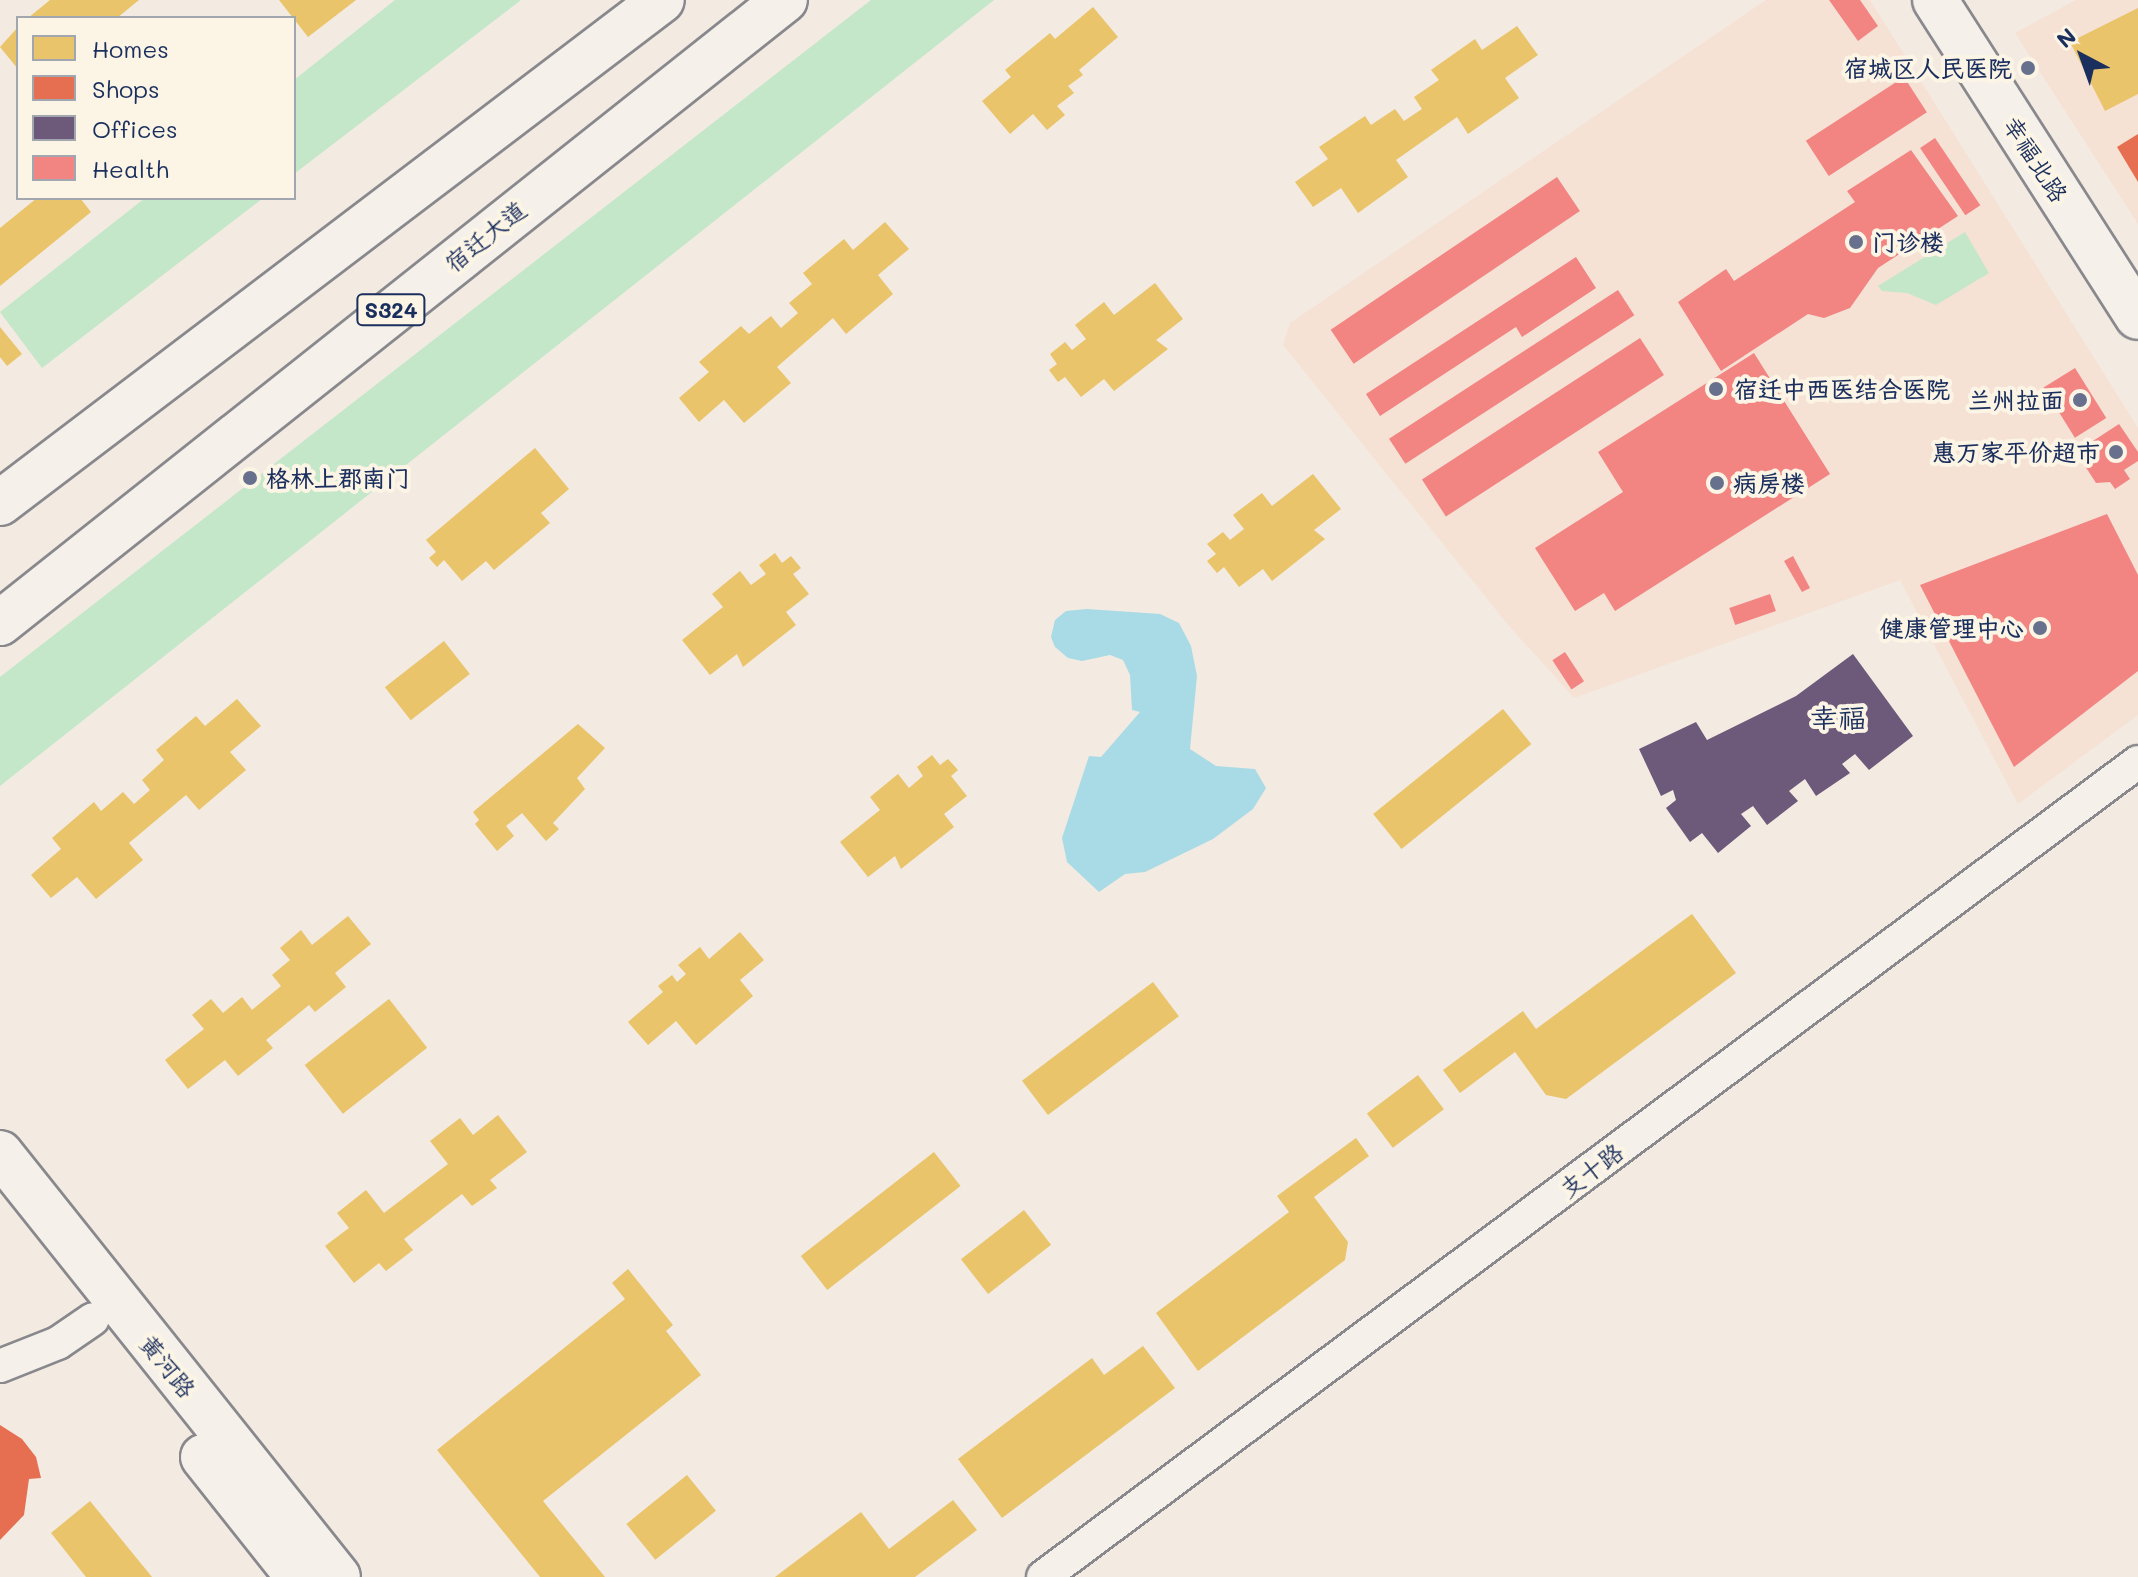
<!DOCTYPE html>
<meta charset="utf-8">
<style>
body{margin:0}
#map{position:relative;width:2138px;height:1577px;overflow:hidden;background:#f3eae1;font-family:Mali,"LXGW WenKai TC",sans-serif}
div>[style]{position:absolute}
.built>*{inset:0;background:#f6e1d5}
.green>*{inset:0;background:#c3e7c8}
.water>*{inset:0;background:#a8dbe5}
.homes>*{inset:0;background:#e9c46a;transform-origin:0 0}
.shops>*{inset:0;background:#e76f51}
.offices>*{inset:0;background:#6d597a}
.health>*{inset:0;background:#f28482;transform-origin:0 0}
.roads{filter:drop-shadow(2px 0 #88888d) drop-shadow(-2px 0 #88888d) drop-shadow(0 2px #88888d) drop-shadow(0 -2px #88888d)}
.minor>*{height:32px;margin:-16px;padding:0 16px;transform-origin:16px;border-radius:16px;background:#f5f1ea}
.secondary>*{height:44px;margin:-22px;padding:0 22px;transform-origin:22px;border-radius:22px;background:#f5f1ea}
.primary>*{height:44px;margin:-22px;padding:0 22px;transform-origin:22px;border-radius:22px;background:#f5f1ea}
.dots>*{width:22px;height:22px;translate:-50% -50%;box-sizing:border-box;border:4px solid #fcf5e5;border-radius:50%}
span{translate:-50% -50%;white-space:nowrap;text-align:center;line-height:1.15;-webkit-text-stroke:8px #fcf5e5;paint-order:stroke}
.shield-label span{padding:2px 6px;background:#fcf5e5;border:2px solid;border-radius:6px;-webkit-text-stroke-width:0}
.shield-label{font-size:22px;color:#1b2f5e;font-weight:700}
.poi-label{font-size:24px;color:#1b2f5e;font-weight:700}
.right{translate:-100% -50%;text-align:right}
.left{translate:0 -50%;text-align:left}
.street-label{font-size:24px;color:#1b2f5e}
.quarter-label{font-size:28px;color:#1b2f5e}
.legend{position:absolute;left:16px;top:16px;width:280px;height:184px;box-sizing:border-box;background:#fcf5e5;border:2px solid #a2a6af;margin:0;padding:10px 14px;list-style:none;font-size:24px;color:#1b2f5e}
.legend li{display:flex;align-items:center;gap:16px;height:40px}
.legend b{width:40px;border:2px solid #a2a6af}
.north{position:absolute;left:2042px;top:16px;width:80px;height:80px;-webkit-text-stroke:6px #fcf5e5;paint-order:stroke;rotate:319deg;font-size:22px;font-weight:700;line-height:32px;text-align:center;color:#1b2f5e}
.north::after{content:'';display:block;margin:auto;width:28px;height:36px;background:#1b2f5e;clip-path:polygon(50% 0,100% 100%,50% 72%,0 100%)}
</style>
<div id="map">
<div class="built">
<div style="clip-path:polygon(1766px 0,1870px 0,2138px 428px,2138px 715px,2018px 804px,1900px 580px,1574px 698px,1509px 626px,1283px 345px,1290px 323px)"></div>
<div style="clip-path:polygon(2076px 0,2138px 0,2138px 224px,2015px 33px)"></div>
</div>
<div class="green">
<div style="clip-path:polygon(395px 0,521px 0,294px 174px,294px 80px)"></div>
<div style="clip-path:polygon(871px 0,994px 0,0 786px,0 677px)"></div>
<div style="clip-path:polygon(145px 198px,263px 198px,42px 368px,0 312px)"></div>
<div style="clip-path:polygon(1965px 232px,1989px 273px,1936px 305px,1907px 293px,1882px 291px,1878px 286px)"></div>
</div>
<div class="water">
<div style="clip-path:polygon(1087px 609px,1160px 614px,1179px 623px,1191px 646px,1197px 676px,1190px 749px,1216px 766px,1255px 769px,1266px 788px,1253px 809px,1213px 839px,1145px 872px,1125px 874px,1099px 892px,1067px 862px,1062px 838px,1089px 756px,1101px 757px,1140px 712px,1132px 710px,1130px 675px,1123px 660px,1110px 655px,1082px 661px,1068px 658px,1055px 647px,1051px 637px,1055px 620px,1066px 611px)"></div>
</div>
<div class="homes">
<div style="clip-path:polygon(50px 0,139px 0,117px 18px,28px 18px)"></div>
<div style="clip-path:polygon(279px 0,356px 0,308px 37px)"></div>
<div style="clip-path:polygon(1093px 7px,1118px 37px,1079px 70px,1083px 75px,1068px 86px,1074px 93px,1057px 106px,1065px 115px,1047px 130px,1033px 114px,1010px 134px,982px 101px,1011px 77px,1005px 70px,1050px 33px,1055px 39px)"></div>
<div style="clip-path:polygon(2138px 8px,2138px 94px,2105px 111px,2070px 42px)"></div>
<div style="clip-path:polygon(1517px 26px,1538px 55px,1505px 78px,1519px 98px,1468px 134px,1457px 117px,1396px 160px,1408px 177px,1358px 213px,1341px 188px,1313px 207px,1295px 182px,1328px 159px,1319px 147px,1365px 116px,1371px 125px,1395px 109px,1404px 121px,1422px 109px,1414px 97px,1439px 80px,1431px 70px,1475px 39px,1482px 50px)"></div>
<div style="clip-path:polygon(18px 27px,18px 69px,0 47px)"></div>
<div style="clip-path:polygon(37px 198px,80px 198px,91px 212px,0 286px,0 228px)"></div>
<div style="clip-path:polygon(885px 222px,909px 249px,878px 275px,893px 294px,846px 334px,833px 318px,777px 367px,791px 383px,744px 423px,724px 400px,699px 422px,679px 398px,709px 372px,699px 362px,741px 326px,749px 334px,771px 316px,781px 328px,798px 313px,789px 303px,812px 284px,803px 273px,844px 239px,853px 250px)"></div>
<div style="clip-path:polygon(1155px 283px,1183px 319px,1156px 340px,1168px 349px,1114px 391px,1104px 379px,1081px 397px,1065px 377px,1058px 382px,1049px 370px,1057px 364px,1050px 354px,1065px 342px,1072px 350px,1086px 339px,1075px 325px,1104px 302px,1114px 315px)"></div>
<div style="clip-path:polygon(0 327px,22px 354px,7px 366px,0 357px)"></div>
<div style="clip-path:polygon(535px 448px,569px 489px,541px 513px,550px 523px,494px 570px,486px 561px,462px 581px,444px 560px,437px 567px,429px 558px,436px 552px,426px 540px)"></div>
<div style="clip-path:polygon(1313px 474px,1341px 509px,1314px 530px,1325px 539px,1272px 581px,1263px 569px,1239px 587px,1224px 567px,1217px 573px,1207px 561px,1216px 554px,1207px 544px,1223px 532px,1230px 540px,1244px 529px,1233px 515px,1262px 493px,1272px 506px)"></div>
<div style="clip-path:polygon(775px 553px,782px 563px,791px 556px,801px 568px,793px 574px,809px 594px,786px 612px,796px 625px,743px 667px,737px 654px,710px 675px,682px 640px,723px 607px,712px 594px,740px 571px,751px 585px,766px 574px,759px 565px)"></div>
<div style="left:444px;top:641px;width:42px;height:75px;rotate:52deg"></div>
<div style="clip-path:polygon(237px 699px,261px 726px,230px 752px,246px 770px,199px 810px,186px 795px,129px 843px,143px 860px,96px 899px,77px 877px,51px 898px,31px 875px,61px 849px,52px 838px,94px 802px,101px 811px,123px 792px,134px 804px,150px 790px,142px 780px,164px 760px,156px 750px,196px 716px,205px 726px)"></div>
<div style="left:1503px;top:709px;width:45px;height:167px;rotate:51deg"></div>
<div style="clip-path:polygon(578px 724px,605px 748px,577px 778px,585px 789px,553px 823px,559px 829px,546px 841px,522px 813px,506px 826px,514px 836px,497px 851px,475px 824px,479px 820px,473px 812px)"></div>
<div style="clip-path:polygon(932px 755px,940px 765px,948px 759px,958px 770px,951px 776px,967px 796px,944px 814px,954px 827px,901px 869px,895px 856px,868px 877px,840px 842px,880px 810px,870px 797px,898px 774px,909px 788px,923px 776px,917px 767px)"></div>
<div style="clip-path:polygon(1692px 914px,1736px 973px,1566px 1099px,1546px 1095px,1515px 1052px,1460px 1093px,1443px 1070px,1523px 1011px,1536px 1029px)"></div>
<div style="clip-path:polygon(348px 916px,371px 944px,335px 973px,346px 987px,315px 1012px,309px 1005px,266px 1040px,273px 1048px,238px 1076px,225px 1060px,188px 1089px,165px 1060px,204px 1029px,192px 1015px,211px 999px,223px 1013px,242px 997px,252px 1010px,281px 986px,272px 975px,290px 960px,280px 948px,301px 930px,312px 945px)"></div>
<div style="clip-path:polygon(740px 932px,764px 960px,740px 980px,753px 996px,696px 1045px,676px 1021px,648px 1045px,628px 1022px,663px 992px,658px 986px,672px 975px,677px 982px,686px 974px,678px 965px,700px 947px,709px 959px)"></div>
<div style="left:1153px;top:982px;width:43px;height:164px;rotate:53deg"></div>
<div style="left:389px;top:999px;width:62px;height:107px;rotate:52deg"></div>
<div style="left:1418px;top:1075px;width:43px;height:64px;rotate:53deg"></div>
<div style="clip-path:polygon(498px 1115px,527px 1152px,490px 1180px,497px 1188px,472px 1206px,462px 1194px,404px 1239px,413px 1250px,386px 1271px,379px 1263px,354px 1283px,325px 1246px,349px 1228px,337px 1213px,366px 1190px,384px 1213px,448px 1164px,430px 1141px,460px 1118px,473px 1135px)"></div>
<div style="clip-path:polygon(1356px 1138px,1369px 1156px,1314px 1197px,1348px 1242px,1345px 1260px,1198px 1371px,1156px 1313px,1289px 1212px,1277px 1196px)"></div>
<div style="left:934px;top:1152px;width:43px;height:169px;rotate:52deg"></div>
<div style="left:1024px;top:1210px;width:44px;height:80px;rotate:52deg"></div>
<div style="clip-path:polygon(628px 1269px,673px 1325px,666px 1331px,701px 1375px,543px 1501px,605px 1577px,540px 1577px,437px 1450px,625px 1299px,612px 1283px)"></div>
<div style="clip-path:polygon(1143px 1346px,1175px 1388px,1002px 1518px,958px 1459px,1092px 1358px,1104px 1375px)"></div>
<div style="left:687px;top:1475px;width:46px;height:78px;rotate:51deg"></div>
<div style="clip-path:polygon(953px 1500px,977px 1530px,915px 1577px,775px 1577px,861px 1512px,889px 1549px)"></div>
<div style="clip-path:polygon(90px 1501px,152px 1577px,86px 1577px,51px 1533px)"></div>
</div>
<div class="shops">
<div style="clip-path:polygon(2138px 134px,2138px 182px,2117px 147px)"></div>
<div style="clip-path:polygon(0 1425px,22px 1439px,36px 1457px,41px 1478px,29px 1479px,24px 1515px,0 1540px)"></div>
</div>
<div class="offices">
<div style="clip-path:polygon(1853px 654px,1913px 736px,1869px 770px,1855px 754px,1842px 764px,1850px 773px,1816px 796px,1805px 779px,1789px 791px,1798px 801px,1767px 825px,1753px 806px,1741px 814px,1751px 826px,1718px 853px,1702px 833px,1690px 842px,1666px 808px,1676px 800px,1673px 790px,1661px 796px,1639px 749px,1696px 722px,1707px 740px,1796px 696px)"></div>
</div>
<div class="health">
<div style="clip-path:polygon(1829px 0,1860px 0,1878px 26px,1858px 41px)"></div>
<div style="left:1904px;top:77px;width:42px;height:117px;rotate:57deg"></div>
<div style="left:1935px;top:138px;width:81px;height:18px;rotate:56deg"></div>
<div style="clip-path:polygon(1911px 150px,1958px 216px,1878px 268px,1850px 308px,1824px 318px,1808px 314px,1721px 371px,1678px 302px,1726px 269px,1734px 281px,1855px 202px,1847px 191px)"></div>
<div style="left:1557px;top:177px;width:41px;height:273px;rotate:56deg"></div>
<div style="clip-path:polygon(1576px 257px,1596px 288px,1522px 337px,1516px 327px,1380px 416px,1366px 394px)"></div>
<div style="left:1618px;top:290px;width:30px;height:273px;rotate:57deg"></div>
<div style="left:1640px;top:338px;width:44px;height:260px;rotate:57deg"></div>
<div style="clip-path:polygon(1754px 353px,1830px 474px,1615px 611px,1604px 593px,1575px 611px,1535px 548px,1623px 492px,1598px 452px)"></div>
<div style="left:2075px;top:368px;width:59px;height:37px;rotate:58deg"></div>
<div style="clip-path:polygon(2119px 424px,2138px 452px,2138px 461px,2124px 470px,2130px 479px,2115px 489px,2110px 482px,2096px 483px,2076px 452px)"></div>
<div style="clip-path:polygon(2107px 514px,2138px 575px,2138px 671px,2014px 767px,1920px 585px)"></div>
<div style="clip-path:polygon(1793px 556px,1810px 588px,1802px 592px,1784px 561px)"></div>
<div style="left:1770px;top:594px;width:18px;height:43px;rotate:71deg"></div>
<div style="left:1565px;top:652px;width:35px;height:15px;rotate:57deg"></div>
</div>
<div class="roads">
<div class="minor">
<div style="left:0;top:1366px;width:62px;rotate:-21.6deg"></div>
<div style="left:58px;top:1343px;width:42px;rotate:-34.4deg"></div>
<div style="left:1043px;top:1577px;width:1365px;rotate:-36.66deg"></div>
</div>
<div class="secondary">
<div style="left:1935px;top:0;width:376px;rotate:57.4deg"></div>
<div style="left:0;top:1153px;width:542px;rotate:51.44deg"></div>
<div style="left:203px;top:1457px;width:153px;rotate:51.6deg"></div>
</div>
<div class="primary">
<div style="left:0;top:503px;width:831px;rotate:-37.23deg"></div>
<div style="left:0;top:623px;width:1002px;rotate:-38.44deg"></div>
</div>
</div>
<div class="dots">
<div style="left:2028px;top:68px;background:#67708c"></div>
<div style="left:1856px;top:242px;background:#67708c"></div>
<div style="left:1716px;top:389px;background:#67708c"></div>
<div style="left:2080px;top:400px;background:#67708c"></div>
<div style="left:2116px;top:452px;background:#67708c"></div>
<div style="left:250px;top:478px;background:#67708c"></div>
<div style="left:1717px;top:483px;background:#67708c"></div>
<div style="left:2040px;top:628px;background:#67708c"></div>
</div>
<div class="shield-label">
<span style="left:391px;top:310px">S324</span>
</div>
<div class="poi-label">
<span class="right" style="left:2012px;top:68px">宿城区人民医院</span>
<span class="left" style="left:1872px;top:242px">门诊楼</span>
<span class="left" style="left:1734px;top:389px">宿迁中西医结合医院</span>
<span class="right" style="left:2064px;top:400px">兰州拉面</span>
<span class="right" style="left:2100px;top:452px">惠万家平价超市</span>
<span class="left" style="left:266px;top:478px">格林上郡南门</span>
<span class="left" style="left:1733px;top:483px">病房楼</span>
<span class="right" style="left:2024px;top:628px">健康管理中心</span>
</div>
<div class="street-label">
<span style="left:2036px;top:159px;rotate:57deg">幸福北路</span>
<span style="left:485px;top:236px;rotate:-39deg">宿迁大道</span>
<span style="left:1591px;top:1170px;rotate:-37deg">支十路</span>
<span style="left:168px;top:1366px;rotate:51deg">黄河路</span>
</div>
<div class="quarter-label">
<span style="left:1838px;top:717px">幸福</span>
</div>
<ul class="legend">
<li><b style="height:22px;background:#e9c46a"></b>Homes</li>
<li><b style="height:22px;background:#e76f51"></b>Shops</li>
<li><b style="height:22px;background:#6d597a"></b>Offices</li>
<li><b style="height:22px;background:#f28482"></b>Health</li>
</ul>
<div class="north">N</div>
</div>
